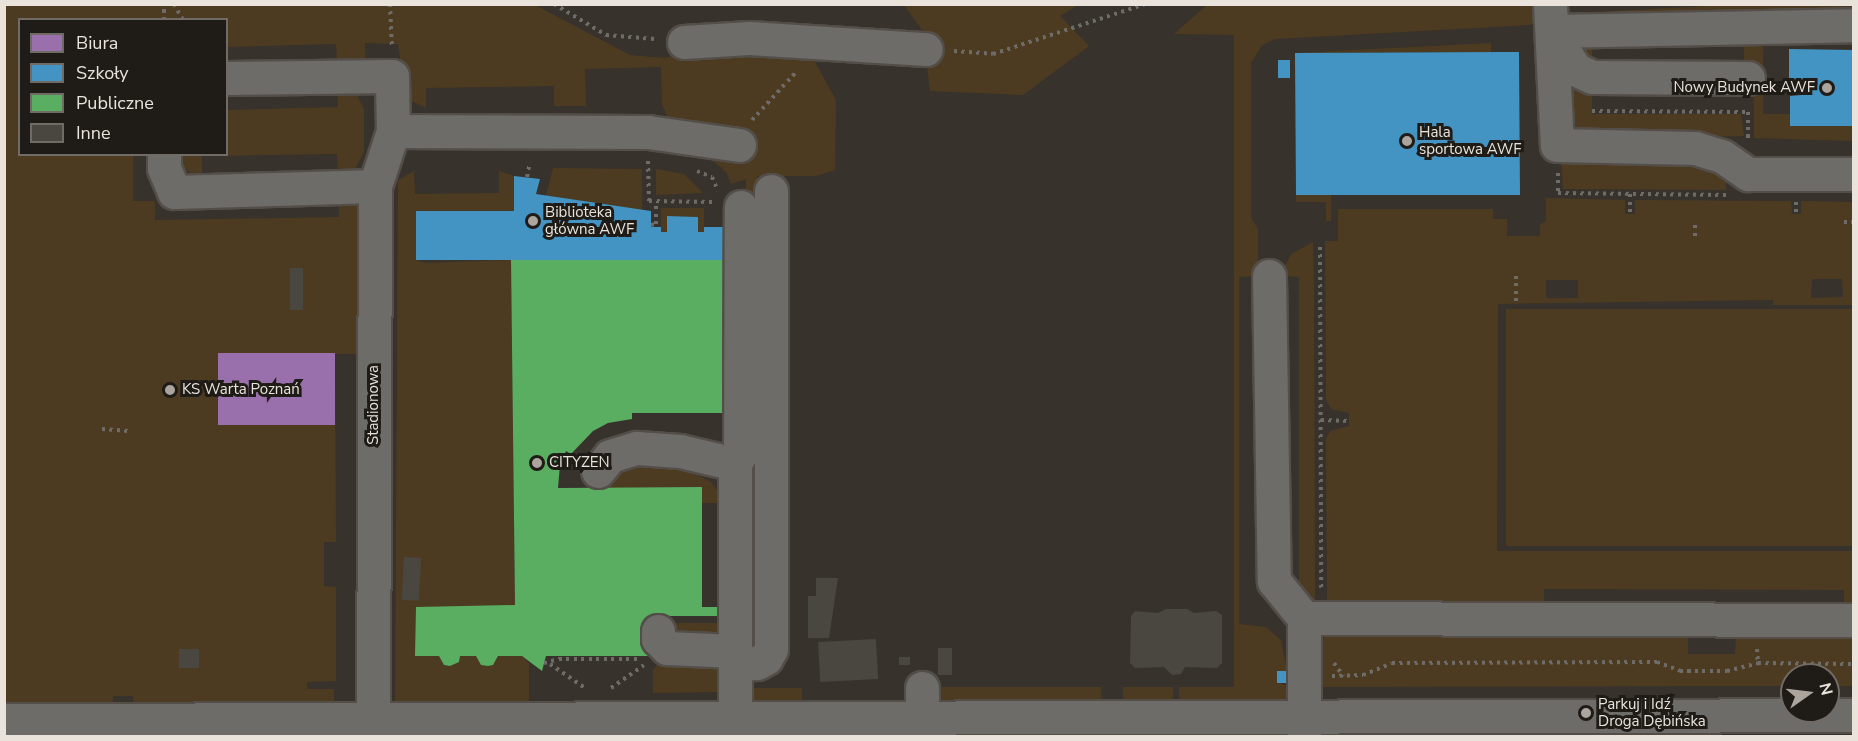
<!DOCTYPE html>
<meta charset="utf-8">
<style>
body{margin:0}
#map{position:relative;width:1858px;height:741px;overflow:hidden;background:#37322b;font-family:"Nunito Sans",sans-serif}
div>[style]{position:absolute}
.green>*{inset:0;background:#4d3b21;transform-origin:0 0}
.offices>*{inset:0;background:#9970ab;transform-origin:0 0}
.schools>*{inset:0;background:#4393c3;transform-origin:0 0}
.public>*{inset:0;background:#5aae61}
.building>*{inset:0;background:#4a4640;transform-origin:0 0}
.path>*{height:4px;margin-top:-2px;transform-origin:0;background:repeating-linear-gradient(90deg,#6e6c69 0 3px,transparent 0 7.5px)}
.roads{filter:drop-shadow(2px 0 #534e48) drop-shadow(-2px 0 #534e48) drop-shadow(0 2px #534e48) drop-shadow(0 -2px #534e48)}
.minor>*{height:33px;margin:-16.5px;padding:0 16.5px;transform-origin:16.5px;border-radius:16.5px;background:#6d6c69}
.dots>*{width:16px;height:16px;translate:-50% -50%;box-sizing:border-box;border:3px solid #1f1b16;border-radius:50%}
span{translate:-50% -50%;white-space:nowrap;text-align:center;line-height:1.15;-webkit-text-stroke:6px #1f1b16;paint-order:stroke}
.poi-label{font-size:15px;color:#e9e3dc}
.right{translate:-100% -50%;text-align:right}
.left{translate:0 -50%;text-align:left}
.street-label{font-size:15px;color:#e9e3dc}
.frame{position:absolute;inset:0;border:6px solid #e9e3dc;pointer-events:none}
.legend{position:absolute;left:18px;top:18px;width:210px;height:138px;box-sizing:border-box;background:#1f1b16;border:2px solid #706b65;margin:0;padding:8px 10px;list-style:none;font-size:18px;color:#e9e3dc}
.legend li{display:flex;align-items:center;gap:12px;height:30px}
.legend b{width:30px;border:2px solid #706b65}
.north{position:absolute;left:1780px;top:663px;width:60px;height:60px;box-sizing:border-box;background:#1f1b16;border:2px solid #706b65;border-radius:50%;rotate:76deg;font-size:16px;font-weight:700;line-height:24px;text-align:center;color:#e9e3dc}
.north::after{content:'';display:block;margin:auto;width:21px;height:27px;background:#aba59e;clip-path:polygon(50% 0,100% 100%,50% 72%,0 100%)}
</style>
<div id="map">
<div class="green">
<div style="clip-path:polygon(4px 5px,535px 5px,630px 55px,664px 58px,693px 52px,808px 49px,836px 100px,835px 170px,816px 176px,757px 176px,757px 450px,747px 450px,746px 179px,731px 184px,726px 172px,671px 125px,662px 104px,661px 67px,585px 69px,586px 106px,554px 106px,554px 86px,426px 88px,426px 108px,406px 98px,398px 44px,365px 43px,365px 63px,337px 63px,336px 44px,227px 47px,226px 20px,20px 20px,20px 154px,133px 155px,133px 201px,155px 201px,155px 220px,339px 217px,339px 198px,357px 200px,362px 205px,361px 354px,335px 354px,336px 542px,324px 542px,324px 586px,336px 587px,336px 681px,307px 682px,307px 689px,334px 689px,334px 705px,134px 710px,133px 696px,113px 696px,112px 710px,5px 711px)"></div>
<div style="clip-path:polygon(904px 5px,1078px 5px,1060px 16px,1089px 46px,1023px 95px,930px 91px,923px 31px)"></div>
<div style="clip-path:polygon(1207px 5px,1540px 5px,1536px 23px,1530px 25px,1276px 39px,1262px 45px,1251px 63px,1251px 218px,1258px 229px,1258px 276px,1239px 277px,1239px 624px,1266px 627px,1281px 640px,1287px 671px,1277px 671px,1277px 682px,1290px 687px,1290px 707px,1179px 706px,1179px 687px,1234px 687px,1234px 35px,1174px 34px)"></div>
<div style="clip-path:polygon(1727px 5px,1854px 5px,1853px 12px,1591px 17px,1591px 12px)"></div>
<div style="clip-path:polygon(1763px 42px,1763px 114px,1790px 114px,1790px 126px,1853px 126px,1853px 141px,1754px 138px,1754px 64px,1744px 64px,1744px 46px,1592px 46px,1592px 66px,1581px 53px,1584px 44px)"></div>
<div style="clip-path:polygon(1491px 43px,1491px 52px,1295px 53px)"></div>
<div style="clip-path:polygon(1563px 79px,1592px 88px,1592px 114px,1741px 114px,1744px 136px,1602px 139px,1582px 135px,1566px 120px)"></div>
<div style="clip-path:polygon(337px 87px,356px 93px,364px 109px,364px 152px,355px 169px,338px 173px,337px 154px,202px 156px,202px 176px,193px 175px,180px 164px,178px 155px,226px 154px,227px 110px,338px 107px)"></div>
<div style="clip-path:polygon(1687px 156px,1726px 176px,1726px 190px,1563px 189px,1561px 158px)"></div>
<div style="clip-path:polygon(553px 168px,642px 169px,642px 211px,546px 196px)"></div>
<div style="clip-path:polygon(656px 169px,684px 174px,703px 193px,656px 195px)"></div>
<div style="clip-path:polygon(414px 171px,415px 194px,499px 193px,499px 171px,514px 176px,514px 211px,416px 211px,416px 260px,425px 263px,511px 260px,515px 605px,439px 656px,444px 665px,450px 666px,459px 662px,460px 656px,476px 656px,481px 665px,488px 666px,493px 665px,498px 656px,522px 656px,529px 663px,529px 708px,395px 708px,398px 180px)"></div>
<div style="clip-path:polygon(1296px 195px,1331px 195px,1331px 221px,1326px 221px,1326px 202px,1296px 202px)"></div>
<div style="clip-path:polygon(evenodd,1546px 198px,1625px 200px,1625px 214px,1635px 214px,1635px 200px,1791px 201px,1792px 214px,1801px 214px,1801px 201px,1853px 202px,1853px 305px,1773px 305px,1773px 300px,1498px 304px,1497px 551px,1853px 551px,1853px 613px,1844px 609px,1844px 590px,1544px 589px,1544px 608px,1327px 610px,1326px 439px,1330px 431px,1349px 426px,1349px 413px,1331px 409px,1326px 400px,1325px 241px,1338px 241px,1338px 209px,1493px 209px,1493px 219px,1507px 219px,1507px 236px,1540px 236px,1540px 225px,1546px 221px,1546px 198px,1842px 279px,1843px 297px,1811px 298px,1812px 279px,1842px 279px,1546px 198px,1546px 280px,1578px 280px,1578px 298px,1546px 298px,1546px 280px)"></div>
<div style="clip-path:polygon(661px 208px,704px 208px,704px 232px,698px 232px,698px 217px,668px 216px,667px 232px,661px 232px)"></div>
<div style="clip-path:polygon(1313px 242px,1314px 291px,1315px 603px,1299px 584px,1299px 277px,1280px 276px,1291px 254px)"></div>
<div style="left:1506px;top:309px;width:347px;height:237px"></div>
<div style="clip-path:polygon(757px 458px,753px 643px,747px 644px,747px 459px)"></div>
<div style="clip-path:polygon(627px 461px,671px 464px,690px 471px,711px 482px,726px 503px,702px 503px,702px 487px,610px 488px,610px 478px)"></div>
<div style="clip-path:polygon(665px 623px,717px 623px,717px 645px,683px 645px)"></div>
<div style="clip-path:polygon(1853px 626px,1853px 686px,1828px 686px,1828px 675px,1792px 675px,1792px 686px,1318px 687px,1317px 648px,1328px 632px,1688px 636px,1688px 654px,1735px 654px,1736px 636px)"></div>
<div style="clip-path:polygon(664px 657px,724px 665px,724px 692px,653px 693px,653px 670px)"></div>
<div style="clip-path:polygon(928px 687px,1101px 687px,1102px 707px,949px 708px)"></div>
<div style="left:1123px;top:687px;width:50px;height:19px"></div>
<div style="clip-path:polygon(746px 688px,802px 688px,802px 708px,746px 701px)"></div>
</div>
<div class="offices">
<div style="left:218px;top:353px;width:117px;height:72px"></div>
</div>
<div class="schools">
<div style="clip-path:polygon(1789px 49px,1854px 50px,1854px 126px,1790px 126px,1790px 96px,1801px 95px,1801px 81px,1789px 81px)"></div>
<div style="clip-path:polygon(1500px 52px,1519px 52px,1520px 195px,1296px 195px,1295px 53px)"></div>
<div style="left:1278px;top:60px;width:12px;height:18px"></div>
<div style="clip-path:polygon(514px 176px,540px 179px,536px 194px,651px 211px,651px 227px,661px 227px,661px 232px,667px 232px,667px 216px,698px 217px,698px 232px,704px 232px,704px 227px,734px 227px,734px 260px,416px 260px,416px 211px,514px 211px)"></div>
<div style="left:1277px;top:671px;width:10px;height:12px"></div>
</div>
<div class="public">
<div style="clip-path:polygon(511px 260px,736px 260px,735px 413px,632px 413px,632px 419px,608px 423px,593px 431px,571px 454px,566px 451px,560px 465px,558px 488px,702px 487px,702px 607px,718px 607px,718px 616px,651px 616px,651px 656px,546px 656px,542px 671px,522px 656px,498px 656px,493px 665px,488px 666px,481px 665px,476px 656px,460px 656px,459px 662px,450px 666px,444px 665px,439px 656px,415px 656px,416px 607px,515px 605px)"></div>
</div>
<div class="building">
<div style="left:290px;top:268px;width:13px;height:42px"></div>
<div style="left:404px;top:557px;width:17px;height:43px;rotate:3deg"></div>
<div style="clip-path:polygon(816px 578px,838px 578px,829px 638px,808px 638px,808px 596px,816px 596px)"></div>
<div style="clip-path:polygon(1166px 609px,1187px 609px,1194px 613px,1216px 611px,1222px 615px,1222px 663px,1217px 668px,1185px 667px,1181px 674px,1172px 675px,1164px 667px,1135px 668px,1130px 663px,1131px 616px,1135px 611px,1158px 613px)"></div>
<div style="left:876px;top:639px;width:40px;height:58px;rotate:87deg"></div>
<div style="left:938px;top:648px;width:14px;height:27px"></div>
<div style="left:179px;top:649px;width:20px;height:19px"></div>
<div style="left:899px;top:657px;width:11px;height:8px"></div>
</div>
<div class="path">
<div style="left:174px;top:4px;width:18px;rotate:61deg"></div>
<div style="left:390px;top:4px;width:45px;rotate:87.5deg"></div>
<div style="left:554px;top:4px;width:61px;rotate:30.8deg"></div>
<div style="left:606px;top:35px;width:49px;rotate:4.7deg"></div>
<div style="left:164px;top:20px;width:16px;rotate:-90deg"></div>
<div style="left:954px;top:51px;width:39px;rotate:4deg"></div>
<div style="left:993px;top:54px;width:160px;rotate:-18.2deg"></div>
<div style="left:1592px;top:111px;width:156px;rotate:0.4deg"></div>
<div style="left:1748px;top:112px;width:26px;rotate:90deg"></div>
<div style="left:752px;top:120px;width:67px;rotate:-47.4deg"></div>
<div style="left:648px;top:161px;width:40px;rotate:88.6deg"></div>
<div style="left:649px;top:201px;width:64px;rotate:0.9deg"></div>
<div style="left:697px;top:171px;width:16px;rotate:22deg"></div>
<div style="left:712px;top:177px;width:15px;rotate:67deg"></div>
<div style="left:1558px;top:173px;width:20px;rotate:90deg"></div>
<div style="left:1558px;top:193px;width:168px;rotate:0.7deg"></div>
<div style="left:527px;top:177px;width:15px;rotate:-79deg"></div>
<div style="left:1630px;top:194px;width:20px;rotate:90deg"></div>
<div style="left:1796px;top:202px;width:12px;rotate:90deg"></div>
<div style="left:1844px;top:222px;width:10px"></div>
<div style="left:651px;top:225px;width:5px;rotate:-11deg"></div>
<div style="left:656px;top:224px;width:22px;rotate:-90deg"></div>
<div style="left:1695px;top:225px;width:11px;rotate:90deg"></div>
<div style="left:1320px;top:247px;width:342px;rotate:89.8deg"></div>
<div style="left:1516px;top:276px;width:28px;rotate:90deg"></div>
<div style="left:1321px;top:420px;width:28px;rotate:2deg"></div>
<div style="left:102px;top:429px;width:27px;rotate:4deg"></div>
<div style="left:560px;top:465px;width:11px;rotate:15deg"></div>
<div style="left:1757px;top:649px;width:14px;rotate:86deg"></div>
<div style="left:544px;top:663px;width:16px;rotate:-15deg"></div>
<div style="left:559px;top:659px;width:79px"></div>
<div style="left:1334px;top:663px;width:16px;rotate:55deg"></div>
<div style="left:550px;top:664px;width:42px;rotate:34.4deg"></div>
<div style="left:1332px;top:676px;width:31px;rotate:-2deg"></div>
<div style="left:1363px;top:675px;width:31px;rotate:-22deg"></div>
<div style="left:1392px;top:663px;width:265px;rotate:-0.2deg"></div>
<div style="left:1657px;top:662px;width:25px;rotate:21deg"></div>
<div style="left:1680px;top:671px;width:47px"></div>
<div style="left:1727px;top:671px;width:32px;rotate:-14deg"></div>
<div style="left:1758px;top:663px;width:96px;rotate:0.6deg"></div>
<div style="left:611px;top:688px;width:40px;rotate:-34.9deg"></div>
</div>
<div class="roads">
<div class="minor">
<div style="left:1550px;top:4px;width:141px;rotate:87.2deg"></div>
<div style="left:1557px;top:145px;width:138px;rotate:1.2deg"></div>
<div style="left:1695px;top:148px;width:28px;rotate:17deg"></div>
<div style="left:1722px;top:156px;width:32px;rotate:35deg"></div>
<div style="left:1748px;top:174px;width:106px"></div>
<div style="left:684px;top:42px;width:65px;rotate:-3.5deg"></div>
<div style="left:749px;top:38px;width:177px;rotate:3.6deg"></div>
<div style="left:226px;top:78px;width:166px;rotate:-0.7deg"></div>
<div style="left:392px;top:76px;width:55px;rotate:89deg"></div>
<div style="left:393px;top:131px;width:58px;rotate:108.1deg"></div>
<div style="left:375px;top:186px;width:550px;rotate:90.21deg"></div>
<div style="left:1748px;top:78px;width:156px;rotate:-179.6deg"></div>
<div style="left:1592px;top:77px;width:19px;rotate:-155deg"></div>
<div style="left:1575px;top:69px;width:44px;rotate:-121.2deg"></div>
<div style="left:1552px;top:31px;width:302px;rotate:-1.1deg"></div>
<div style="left:393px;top:131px;width:255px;rotate:0.2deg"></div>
<div style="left:648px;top:132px;width:92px;rotate:8.1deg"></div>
<div style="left:164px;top:154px;width:14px;rotate:90deg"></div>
<div style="left:164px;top:168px;width:26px;rotate:67deg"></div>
<div style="left:174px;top:192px;width:201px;rotate:-1.7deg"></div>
<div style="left:1269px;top:276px;width:305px;rotate:89.1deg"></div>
<div style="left:1274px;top:581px;width:48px;rotate:51deg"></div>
<div style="left:1304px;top:618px;width:118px;rotate:90deg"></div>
<div style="left:598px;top:471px;width:19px;rotate:-51deg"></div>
<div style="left:610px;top:456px;width:28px;rotate:-17deg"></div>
<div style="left:637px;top:448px;width:43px;rotate:4deg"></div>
<div style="left:680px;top:451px;width:57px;rotate:13.3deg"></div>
<div style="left:1304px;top:618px;width:550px;rotate:0.21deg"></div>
<div style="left:658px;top:631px;width:8px;rotate:90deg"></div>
<div style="left:658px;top:639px;width:13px;rotate:45deg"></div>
<div style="left:667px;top:648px;width:68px;rotate:2.5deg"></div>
<div style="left:736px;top:664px;width:21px;rotate:-3deg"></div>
<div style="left:757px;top:663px;width:10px;rotate:-29deg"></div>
<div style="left:766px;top:658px;width:10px;rotate:-61deg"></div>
<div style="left:771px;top:649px;width:458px;rotate:-90deg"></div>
<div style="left:922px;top:688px;width:48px;rotate:90deg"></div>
<div style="left:4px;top:720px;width:1850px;rotate:-0.15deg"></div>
<div style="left:735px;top:736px;width:272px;rotate:-90deg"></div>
<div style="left:735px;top:464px;width:11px;rotate:-63deg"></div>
<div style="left:740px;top:454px;width:247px;rotate:-89.8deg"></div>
</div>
</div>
<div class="dots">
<div style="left:1827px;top:88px;background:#aba59e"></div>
<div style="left:1407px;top:141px;background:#aba59e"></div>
<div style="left:533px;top:221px;background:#aba59e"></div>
<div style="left:170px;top:390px;background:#aba59e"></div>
<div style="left:537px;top:463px;background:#aba59e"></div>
<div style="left:1586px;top:713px;background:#aba59e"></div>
</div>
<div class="poi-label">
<span class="right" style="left:1815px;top:88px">Nowy Budynek AWF</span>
<span class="left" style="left:1419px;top:141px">Hala<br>sportowa AWF</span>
<span class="left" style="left:545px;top:221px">Biblioteka<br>główna AWF</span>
<span class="left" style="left:182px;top:390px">KS Warta Poznań</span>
<span class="left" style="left:549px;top:463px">CITYZEN</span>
<span class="left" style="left:1598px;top:713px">Parkuj i Idź<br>Droga Dębińska</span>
</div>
<div class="street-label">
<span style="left:374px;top:405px;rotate:-90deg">Stadionowa</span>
</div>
<div class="frame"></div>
<ul class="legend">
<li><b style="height:16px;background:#9970ab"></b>Biura</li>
<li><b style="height:16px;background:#4393c3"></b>Szkoły</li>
<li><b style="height:16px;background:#5aae61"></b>Publiczne</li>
<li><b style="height:16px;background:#4a4640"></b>Inne</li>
</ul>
<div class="north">N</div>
</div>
